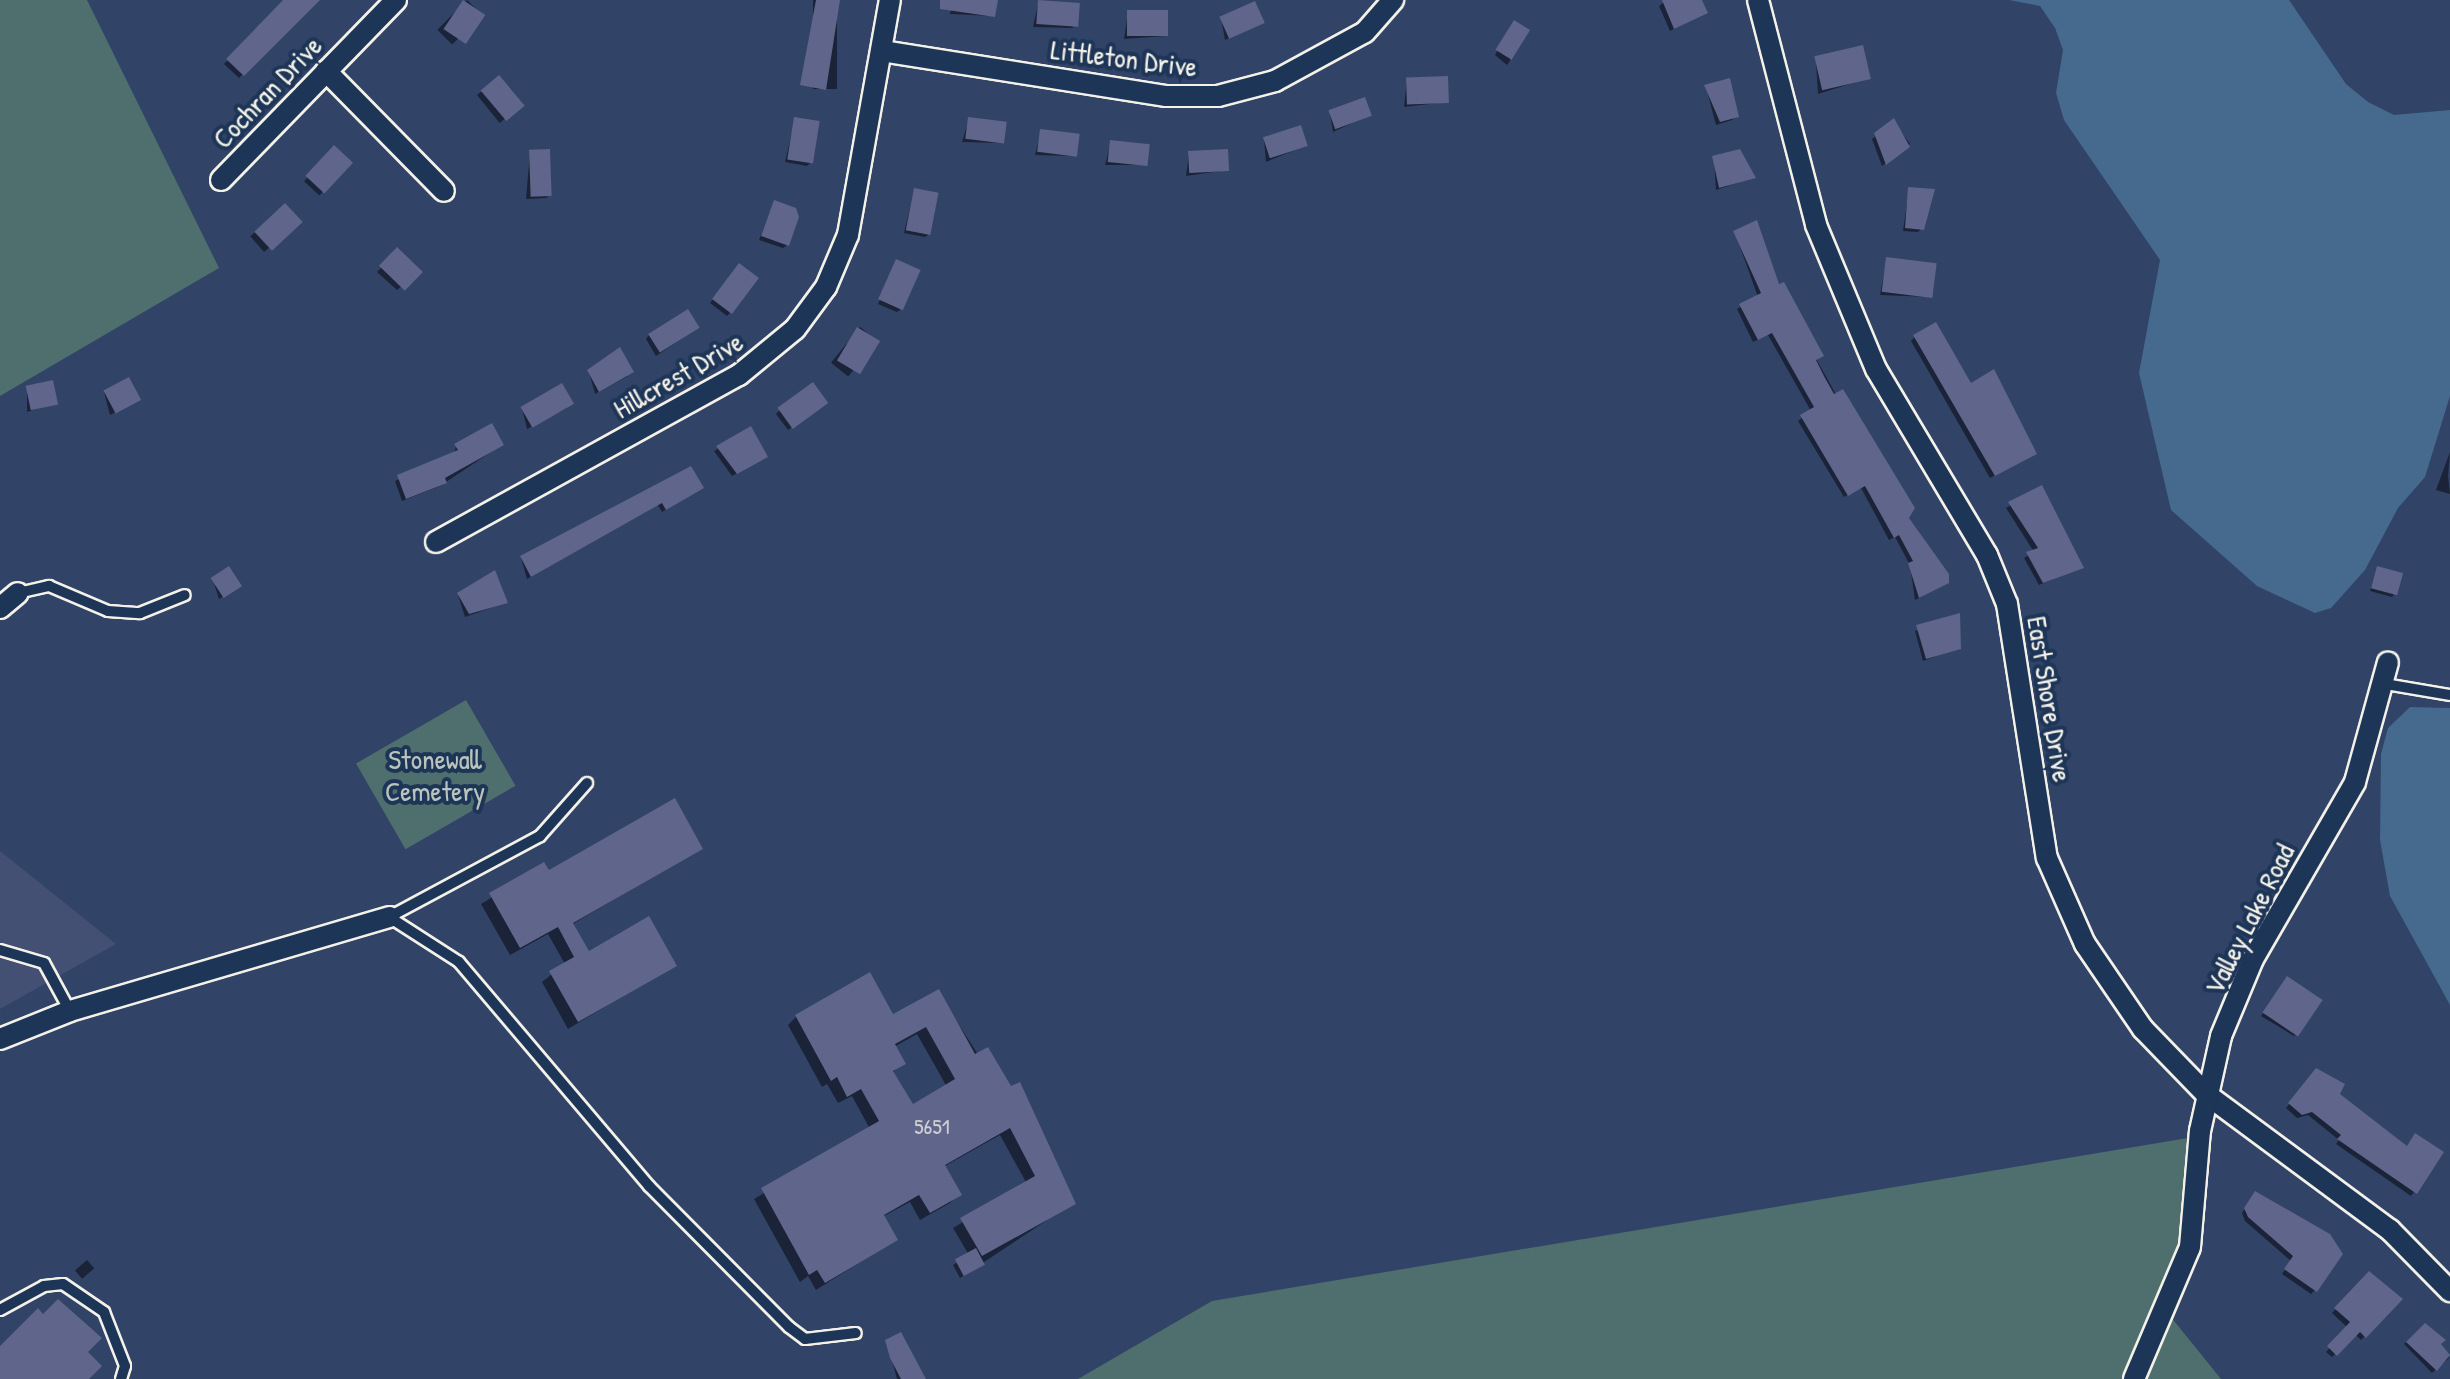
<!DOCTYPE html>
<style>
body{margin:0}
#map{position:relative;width:2450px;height:1379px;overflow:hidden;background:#314367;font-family:"Patrick Hand",sans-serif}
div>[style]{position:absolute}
.built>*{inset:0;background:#435074}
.green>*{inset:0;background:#4f6f6e;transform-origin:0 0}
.water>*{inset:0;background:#456a8d}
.shadow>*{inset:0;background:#0007;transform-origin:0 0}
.building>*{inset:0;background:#5f658b;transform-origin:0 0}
.roads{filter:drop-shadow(2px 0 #f4f1e8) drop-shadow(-2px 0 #f4f1e8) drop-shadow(0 2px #f4f1e8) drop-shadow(0 -2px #f4f1e8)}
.service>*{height:10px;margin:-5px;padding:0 5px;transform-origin:5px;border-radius:5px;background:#1d3557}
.minor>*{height:20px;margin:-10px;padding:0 10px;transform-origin:10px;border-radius:10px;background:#1d3557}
span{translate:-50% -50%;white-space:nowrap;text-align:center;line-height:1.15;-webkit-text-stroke:8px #1d3557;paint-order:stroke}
.number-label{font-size:22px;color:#cfced1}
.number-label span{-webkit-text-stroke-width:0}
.street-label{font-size:28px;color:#f4f1e8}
.park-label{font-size:28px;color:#bac4bd}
</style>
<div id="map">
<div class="built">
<div style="clip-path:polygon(0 851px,116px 944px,0 1009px)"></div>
</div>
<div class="green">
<div style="clip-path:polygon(0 0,87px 0,219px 268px,0 396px)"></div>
<div style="left:466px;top:700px;width:99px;height:127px;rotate:60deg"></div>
<div style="clip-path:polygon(2200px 1136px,2205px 1196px,2162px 1306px,2221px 1379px,1078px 1379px,1212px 1301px)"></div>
</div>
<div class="water">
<div style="clip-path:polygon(2009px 0,2289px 0,2346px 84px,2368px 102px,2394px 115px,2450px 110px,2450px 396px,2425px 477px,2398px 508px,2365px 570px,2331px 608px,2315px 613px,2257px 586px,2171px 510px,2139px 373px,2160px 260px,2064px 120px,2056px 93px,2063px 50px,2055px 28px,2040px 6px)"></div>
<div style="clip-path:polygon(2410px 707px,2450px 708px,2450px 1005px,2390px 896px,2380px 840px,2381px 754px,2388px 728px)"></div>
</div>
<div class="shadow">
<div style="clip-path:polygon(286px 0,316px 0,239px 78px,224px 64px)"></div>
<div style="left:467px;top:0;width:21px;height:42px;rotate:45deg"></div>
<div style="left:813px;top:0;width:24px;height:89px"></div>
<div style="clip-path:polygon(953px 0,995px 0,993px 16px,950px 14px)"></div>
<div style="clip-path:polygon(1039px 0,1074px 28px,1033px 27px)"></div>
<div style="clip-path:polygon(1667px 0,1694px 0,1705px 13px,1670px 31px,1659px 6px)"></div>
<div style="clip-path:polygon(1128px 12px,1165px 36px,1124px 39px)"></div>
<div style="clip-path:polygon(1221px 18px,1262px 23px,1225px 40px)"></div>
<div style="clip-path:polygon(1511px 27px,1510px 61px,1507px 65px,1495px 55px)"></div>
<div style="clip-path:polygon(1816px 62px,1869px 78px,1818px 94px)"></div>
<div style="left:498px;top:78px;width:36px;height:27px;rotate:51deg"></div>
<div style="clip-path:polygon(1407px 79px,1446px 102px,1404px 107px)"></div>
<div style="clip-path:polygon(1706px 87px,1736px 117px,1732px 120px,1716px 125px)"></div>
<div style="clip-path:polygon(1330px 114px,1369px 115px,1333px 132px)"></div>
<div style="clip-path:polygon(969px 119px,1002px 143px,962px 142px)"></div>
<div style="clip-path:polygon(795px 120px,811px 162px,807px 166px,785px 162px)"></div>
<div style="clip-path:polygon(1894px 122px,1910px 144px,1882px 166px,1872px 139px)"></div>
<div style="clip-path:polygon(1041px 132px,1075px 156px,1035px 155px)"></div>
<div style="clip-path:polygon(1264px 140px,1305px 146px,1266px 162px)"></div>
<div style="clip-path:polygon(1111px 142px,1146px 165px,1105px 165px)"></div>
<div style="left:334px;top:149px;width:21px;height:44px;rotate:43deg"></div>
<div style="clip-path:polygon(530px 152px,550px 195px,546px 198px,526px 199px)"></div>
<div style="clip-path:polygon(1189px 153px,1227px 170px,1186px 176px)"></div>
<div style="clip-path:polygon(1714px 158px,1753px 178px,1716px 190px)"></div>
<div style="clip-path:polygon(1909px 189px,1922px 228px,1918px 232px,1903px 231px)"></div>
<div style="clip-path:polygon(914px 191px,929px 234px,925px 237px,904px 233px)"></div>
<div style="clip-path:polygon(774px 203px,787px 245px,783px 248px,759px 240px)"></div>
<div style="left:285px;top:206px;width:21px;height:46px;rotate:49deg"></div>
<div style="clip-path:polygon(1735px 233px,1777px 288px,1942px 586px,1915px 600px,1910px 565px,1895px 537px,1889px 540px,1861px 488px,1844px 497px,1798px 421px,1811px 411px,1768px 335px,1753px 342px,1737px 309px,1758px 297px)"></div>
<div style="clip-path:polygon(397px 251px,419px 272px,397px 290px,377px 272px)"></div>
<div style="clip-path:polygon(1887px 259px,1930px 297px,1880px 295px)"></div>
<div style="clip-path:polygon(897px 262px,901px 309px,897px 312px,878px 304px)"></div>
<div style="clip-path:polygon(735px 270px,731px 312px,727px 316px,710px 303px)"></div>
<div style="left:860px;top:327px;width:22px;height:46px;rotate:39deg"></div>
<div style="clip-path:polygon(693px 331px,656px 356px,646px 339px,649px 335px)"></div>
<div style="clip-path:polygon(1915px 337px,1970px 386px,2030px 457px,1990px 478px,1911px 341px)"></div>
<div style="clip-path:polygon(589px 372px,628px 376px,595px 394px)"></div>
<div style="clip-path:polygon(27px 389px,56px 403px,27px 412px)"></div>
<div style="clip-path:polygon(104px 392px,134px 403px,110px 415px)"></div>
<div style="clip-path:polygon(821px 406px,788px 430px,776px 414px,780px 410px)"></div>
<div style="clip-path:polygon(522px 408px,567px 408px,527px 429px)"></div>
<div style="clip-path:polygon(750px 430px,761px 460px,732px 476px,714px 451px)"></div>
<div style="clip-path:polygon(456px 446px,497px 448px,440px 486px,402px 501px,395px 481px,454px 454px)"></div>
<div style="clip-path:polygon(2450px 452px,2448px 476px,2450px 494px,2436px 490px)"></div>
<div style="clip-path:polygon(690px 470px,697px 491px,662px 512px,658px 505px,527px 579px,521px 558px)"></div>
<div style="clip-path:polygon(2041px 488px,2081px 567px,2039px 585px,2024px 558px,2034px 552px,2006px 508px)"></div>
<div style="clip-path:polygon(2378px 569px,2395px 593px,2392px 597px,2370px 591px)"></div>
<div style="clip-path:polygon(213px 580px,235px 589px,219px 599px)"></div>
<div style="clip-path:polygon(458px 595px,505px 603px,465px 617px)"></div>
<div style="clip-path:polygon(1958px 616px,1958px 648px,1923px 661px,1915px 631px)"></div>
<div style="clip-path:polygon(700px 849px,571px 925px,588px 954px,674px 965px,568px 1029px,542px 982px,565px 964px,548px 934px,510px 955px,481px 904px,543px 865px,548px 873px)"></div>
<div style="clip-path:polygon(2284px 982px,2298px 1033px,2294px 1036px,2261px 1016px)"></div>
<div style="clip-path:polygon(evenodd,938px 992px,1073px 1203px,960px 1278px,953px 1265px,969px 1255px,953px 1228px,1027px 1184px,1000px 1135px,943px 1167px,958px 1194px,950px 1203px,920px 1220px,910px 1202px,882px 1217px,895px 1240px,816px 1290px,808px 1276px,800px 1282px,754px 1199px,870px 1129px,852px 1096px,838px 1103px,827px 1084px,822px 1087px,788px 1025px,796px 1017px,892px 1018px,938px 992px,917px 1034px,947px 1087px,912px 1107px,892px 1073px,903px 1063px,894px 1047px,917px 1034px)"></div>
<div style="clip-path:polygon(2313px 1075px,2406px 1148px,2441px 1153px,2411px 1196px,2336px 1144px,2339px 1140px,2308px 1115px,2297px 1118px,2286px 1108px)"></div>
<div style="clip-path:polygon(2256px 1194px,2315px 1290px,2311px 1294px,2282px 1274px,2291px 1261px,2245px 1221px,2242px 1213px)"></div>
<div style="left:87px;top:1260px;width:11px;height:16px;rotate:49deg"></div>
<div style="clip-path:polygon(2369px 1275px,2399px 1300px,2361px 1340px,2355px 1334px,2332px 1357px,2326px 1352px,2348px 1328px,2332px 1313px)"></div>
<div style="clip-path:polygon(2425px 1326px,2449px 1358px,2432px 1373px,2404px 1344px)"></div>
<div style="clip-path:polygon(887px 1342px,922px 1379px,897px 1379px)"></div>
</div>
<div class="building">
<div style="clip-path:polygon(283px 0,320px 0,244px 76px,226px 59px)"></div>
<div style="left:463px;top:0;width:27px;height:35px;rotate:34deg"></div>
<div style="clip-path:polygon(816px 0,840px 0,826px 90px,800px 85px)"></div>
<div style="clip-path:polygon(940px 0,998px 0,995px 17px,940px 9px)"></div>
<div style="left:1038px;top:0;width:42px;height:24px;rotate:4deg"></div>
<div style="clip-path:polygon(1662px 0,1702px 0,1708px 13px,1674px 29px)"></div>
<div style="left:1255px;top:1px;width:24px;height:39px;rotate:66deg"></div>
<div style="left:1127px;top:10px;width:41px;height:26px"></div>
<div style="left:1514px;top:20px;width:19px;height:35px;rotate:32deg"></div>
<div style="left:1863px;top:45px;width:35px;height:50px;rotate:77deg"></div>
<div style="left:499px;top:75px;width:40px;height:24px;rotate:50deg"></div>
<div style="left:1448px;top:76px;width:27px;height:42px;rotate:88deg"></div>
<div style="clip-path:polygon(1730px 78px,1739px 117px,1720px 122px,1704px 85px)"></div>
<div style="left:1365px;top:97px;width:20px;height:39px;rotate:70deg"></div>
<div style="left:794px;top:117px;width:26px;height:43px;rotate:9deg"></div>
<div style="left:968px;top:117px;width:39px;height:22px;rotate:7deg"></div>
<div style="clip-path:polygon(1894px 118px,1910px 147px,1886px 165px,1874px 133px)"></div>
<div style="left:1301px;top:125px;width:22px;height:40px;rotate:72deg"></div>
<div style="left:1040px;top:129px;width:40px;height:23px;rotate:7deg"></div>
<div style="left:1110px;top:140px;width:40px;height:22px;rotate:6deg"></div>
<div style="left:334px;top:145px;width:26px;height:42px;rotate:43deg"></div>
<div style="left:550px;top:149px;width:47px;height:21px;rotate:88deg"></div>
<div style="left:1228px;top:149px;width:22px;height:40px;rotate:87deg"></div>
<div style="clip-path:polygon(1740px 149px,1756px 178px,1719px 188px,1712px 156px)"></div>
<div style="clip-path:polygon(1908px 187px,1935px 189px,1924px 230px,1905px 228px)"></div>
<div style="left:914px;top:188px;width:25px;height:43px;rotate:11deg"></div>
<div style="clip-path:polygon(774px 200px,796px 208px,799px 217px,789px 246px,761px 236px)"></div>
<div style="left:285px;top:203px;width:26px;height:42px;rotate:47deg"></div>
<div style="clip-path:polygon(1757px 220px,1779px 284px,1784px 282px,1824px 356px,1816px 360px,1825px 378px,1834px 394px,1843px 389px,1915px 508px,1909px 518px,1949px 574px,1949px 583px,1919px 598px,1908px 563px,1913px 561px,1899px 535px,1894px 538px,1865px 486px,1848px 496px,1800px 415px,1814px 407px,1772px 333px,1758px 340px,1739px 304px,1761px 293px,1733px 231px)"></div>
<div style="left:397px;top:247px;width:36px;height:26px;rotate:44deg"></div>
<div style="left:1886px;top:257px;width:51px;height:35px;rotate:7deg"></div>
<div style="left:896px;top:259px;width:27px;height:44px;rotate:24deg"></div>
<div style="left:739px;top:263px;width:25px;height:45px;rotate:37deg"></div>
<div style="left:688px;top:309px;width:22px;height:47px;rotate:58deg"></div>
<div style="clip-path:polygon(1936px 322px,1971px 383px,1994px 369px,2037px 454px,1995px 476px,1913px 335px)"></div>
<div style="left:857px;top:327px;width:27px;height:39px;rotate:31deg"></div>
<div style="clip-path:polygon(620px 347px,634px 372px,599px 392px,587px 370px)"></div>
<div style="left:129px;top:377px;width:26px;height:29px;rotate:62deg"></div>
<div style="left:53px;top:380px;width:25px;height:28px;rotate:78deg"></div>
<div style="left:813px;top:382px;width:26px;height:44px;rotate:54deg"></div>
<div style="left:562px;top:383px;width:24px;height:48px;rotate:60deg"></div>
<div style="clip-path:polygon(492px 423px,504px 445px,445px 478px,447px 483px,406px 499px,397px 475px,458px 450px,454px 444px)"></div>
<div style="clip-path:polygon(751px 426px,768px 457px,737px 474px,716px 446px)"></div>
<div style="clip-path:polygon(691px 466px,704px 488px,666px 510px,662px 503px,531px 577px,520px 556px)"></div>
<div style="clip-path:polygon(2042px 485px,2084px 568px,2043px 583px,2026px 552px,2038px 548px,2008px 502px)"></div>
<div style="left:229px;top:566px;width:24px;height:22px;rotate:57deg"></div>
<div style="left:2377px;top:566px;width:27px;height:23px;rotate:15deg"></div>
<div style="clip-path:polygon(495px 570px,508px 603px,469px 614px,457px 593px)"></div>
<div style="clip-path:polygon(1960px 613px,1961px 649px,1926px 659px,1916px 625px)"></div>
<div style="clip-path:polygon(675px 798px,703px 849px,573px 923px,589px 951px,649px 916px,677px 966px,578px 1022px,549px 971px,574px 957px,558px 927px,520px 948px,489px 893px,544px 862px,549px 870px)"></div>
<div style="clip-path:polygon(evenodd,870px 972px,893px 1014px,939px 989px,975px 1054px,988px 1047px,1011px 1086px,1020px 1082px,1076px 1204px,982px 1256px,960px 1218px,1035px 1176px,1010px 1128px,945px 1165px,962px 1195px,930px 1213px,919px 1195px,884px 1215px,898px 1240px,825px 1283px,817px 1270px,809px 1275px,761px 1188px,879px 1121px,861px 1089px,847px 1097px,837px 1077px,831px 1081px,795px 1015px,870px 972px,926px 1027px,955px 1079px,913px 1104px,893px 1071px,906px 1064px,895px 1044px,926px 1027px)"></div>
<div style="left:2287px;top:976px;width:43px;height:44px;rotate:34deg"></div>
<div style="clip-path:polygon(2316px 1068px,2345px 1084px,2340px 1094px,2407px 1146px,2415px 1133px,2444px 1152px,2417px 1194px,2337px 1139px,2341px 1135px,2312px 1112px,2302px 1115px,2288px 1103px)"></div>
<div style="clip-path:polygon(2255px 1191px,2330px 1234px,2343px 1254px,2317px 1292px,2284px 1269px,2293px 1256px,2248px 1217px,2244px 1208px)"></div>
<div style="left:976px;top:1248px;width:19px;height:24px;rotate:62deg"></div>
<div style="clip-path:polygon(2369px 1271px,2403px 1299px,2366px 1338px,2360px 1332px,2337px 1356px,2327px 1346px,2350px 1322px,2334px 1308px)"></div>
<div style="clip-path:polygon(58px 1299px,102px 1338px,88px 1352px,102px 1366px,89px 1379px,0 1379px,0 1346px,38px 1308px,43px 1314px)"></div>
<div style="clip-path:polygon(2425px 1323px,2446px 1340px,2441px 1344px,2450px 1355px,2437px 1371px,2406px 1342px)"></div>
<div style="clip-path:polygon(901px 1332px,926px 1379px,901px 1379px,890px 1358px,885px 1340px)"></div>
</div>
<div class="roads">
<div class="service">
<div style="left:18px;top:593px;width:32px;rotate:-13deg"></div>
<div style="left:49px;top:586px;width:64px;rotate:23deg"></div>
<div style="left:108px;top:611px;width:32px;rotate:4deg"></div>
<div style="left:140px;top:613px;width:48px;rotate:-21.8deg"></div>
<div style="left:2385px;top:684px;width:66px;rotate:9.6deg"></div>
<div style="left:587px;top:783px;width:71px;rotate:131.6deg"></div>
<div style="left:540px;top:836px;width:171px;rotate:151.8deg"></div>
<div style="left:389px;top:917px;width:83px;rotate:32.7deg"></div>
<div style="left:459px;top:962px;width:294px;rotate:49.7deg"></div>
<div style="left:649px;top:1186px;width:199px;rotate:45.2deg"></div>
<div style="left:789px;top:1327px;width:20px;rotate:37deg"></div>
<div style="left:805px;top:1339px;width:51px;rotate:-6.7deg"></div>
<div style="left:0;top:950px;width:46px;rotate:16.5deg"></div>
<div style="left:44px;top:963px;width:55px;rotate:61.6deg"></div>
<div style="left:0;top:1310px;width:50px;rotate:-28.6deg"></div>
<div style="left:44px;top:1286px;width:19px;rotate:-6deg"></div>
<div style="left:63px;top:1284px;width:50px;rotate:34.3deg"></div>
<div style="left:104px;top:1312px;width:58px;rotate:68.7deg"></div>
<div style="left:125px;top:1366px;width:14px;rotate:107deg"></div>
</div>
<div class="minor">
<div style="left:1758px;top:0;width:232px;rotate:75.5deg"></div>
<div style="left:1816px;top:225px;width:156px;rotate:67.4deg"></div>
<div style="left:1876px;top:369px;width:217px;rotate:59.2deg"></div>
<div style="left:1987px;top:555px;width:53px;rotate:67.8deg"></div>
<div style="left:2007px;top:604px;width:257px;rotate:81.1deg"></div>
<div style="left:2047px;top:858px;width:94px;rotate:66.2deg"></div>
<div style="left:2085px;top:944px;width:103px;rotate:55.7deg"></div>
<div style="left:2143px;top:1029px;width:91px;rotate:45.9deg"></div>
<div style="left:2206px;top:1094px;width:229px;rotate:36.5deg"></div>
<div style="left:2390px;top:1230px;width:86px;rotate:45.5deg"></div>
<div style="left:882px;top:51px;width:288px;rotate:9deg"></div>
<div style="left:1166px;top:96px;width:52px"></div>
<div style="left:1218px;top:96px;width:59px;rotate:-14.7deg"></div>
<div style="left:1275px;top:81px;width:102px;rotate:-28.6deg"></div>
<div style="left:1365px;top:32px;width:43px;rotate:-48.8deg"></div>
<div style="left:326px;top:71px;width:168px;rotate:45.5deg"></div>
<div style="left:221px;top:180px;width:251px;rotate:-45.8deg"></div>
<div style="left:436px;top:542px;width:346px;rotate:-28.9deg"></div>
<div style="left:739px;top:375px;width:72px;rotate:-39.4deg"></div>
<div style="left:795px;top:329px;width:52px;rotate:-53.6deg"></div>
<div style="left:826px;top:287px;width:56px;rotate:-67.1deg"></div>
<div style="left:848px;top:235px;width:239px;rotate:-79.9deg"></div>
<div style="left:0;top:608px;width:23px;rotate:-40deg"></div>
<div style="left:0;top:1039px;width:75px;rotate:-21.8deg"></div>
<div style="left:70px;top:1011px;width:333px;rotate:-16.4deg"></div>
<div style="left:2134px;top:1379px;width:143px;rotate:-67deg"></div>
<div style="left:2190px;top:1247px;width:116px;rotate:-85.1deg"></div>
<div style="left:2200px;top:1131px;width:97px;rotate:-77.5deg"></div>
<div style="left:2221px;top:1036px;width:83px;rotate:-67.4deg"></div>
<div style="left:2253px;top:959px;width:204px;rotate:-60deg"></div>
<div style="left:2355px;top:782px;width:124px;rotate:-74.6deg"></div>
</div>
</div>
<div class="number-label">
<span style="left:932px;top:1127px">5651</span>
</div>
<div class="street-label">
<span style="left:1124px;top:58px;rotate:7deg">Littleton Drive</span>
<span style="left:267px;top:92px;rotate:-46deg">Cochran Drive</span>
<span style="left:678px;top:375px;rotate:-30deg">Hillcrest Drive</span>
<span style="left:2050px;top:699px;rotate:81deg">East Shore Drive</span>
<span style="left:2249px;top:919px;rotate:-63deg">Valley Lake Road</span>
</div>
<div class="park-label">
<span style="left:435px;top:775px">Stonewall<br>Cemetery</span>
</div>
</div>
